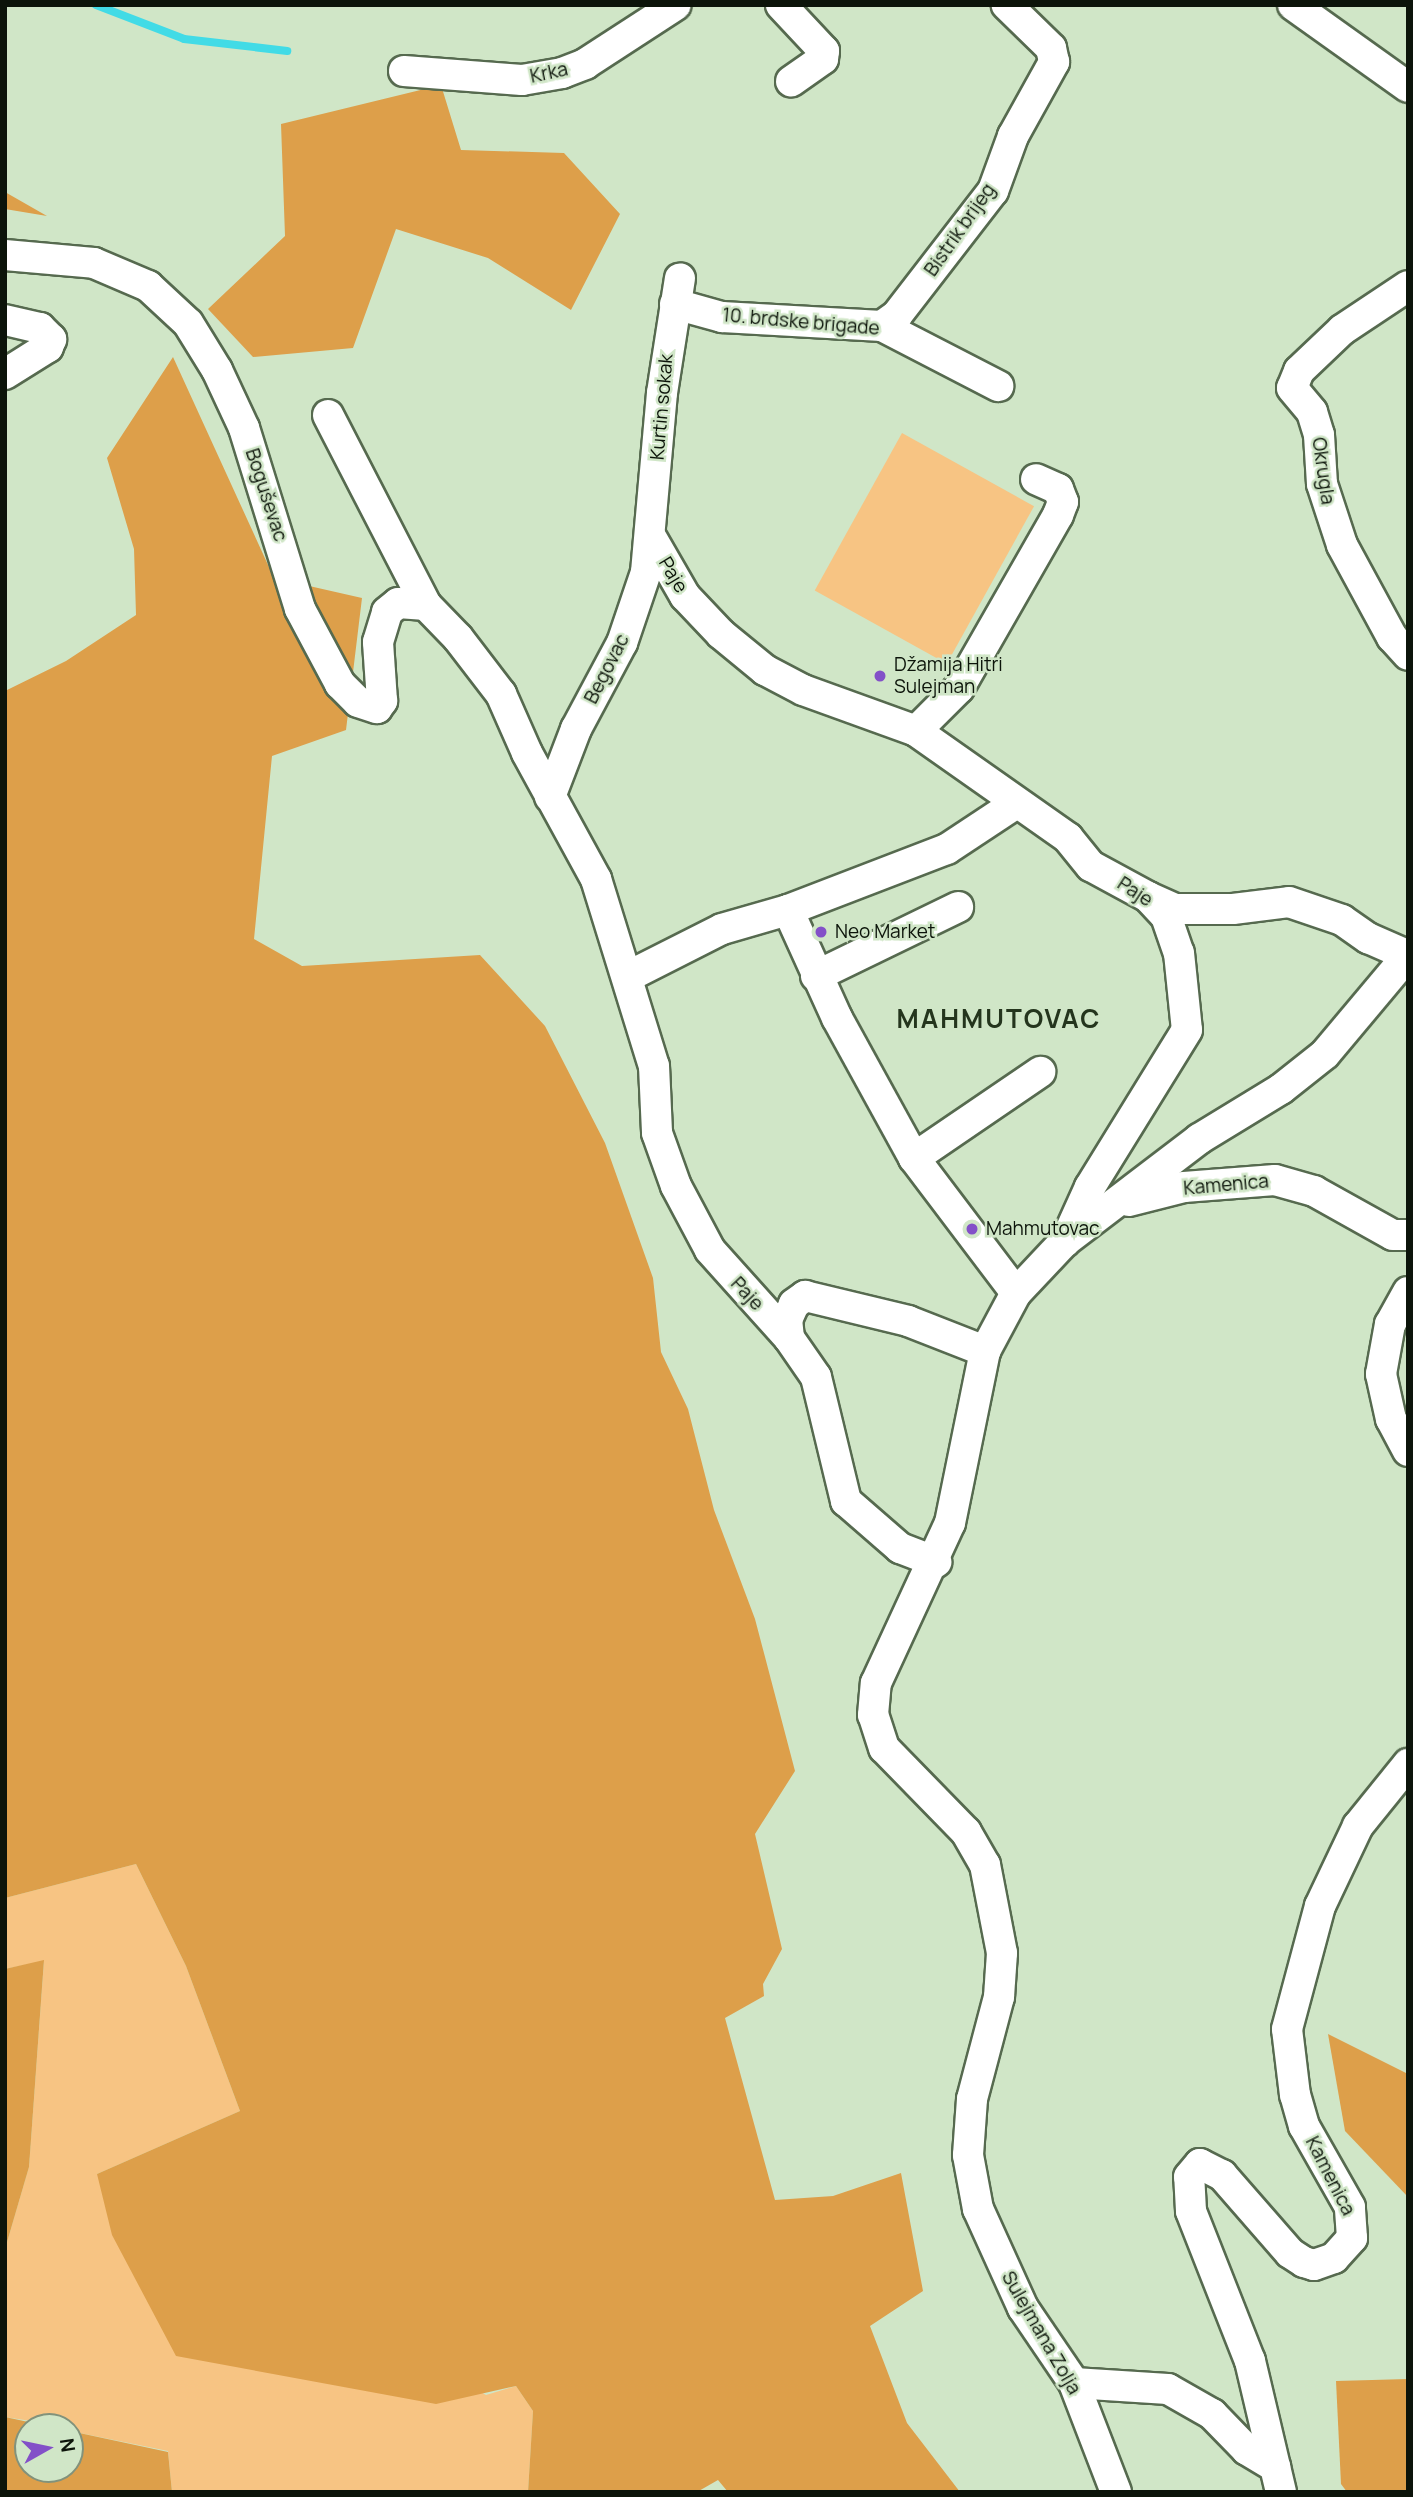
<!DOCTYPE html>
<meta charset="utf-8">
<style>
body{margin:0}
#map{position:relative;width:1413px;height:2497px;overflow:hidden;background:#d0e6c7;font-family:Manrope,sans-serif}
div>[style]{position:absolute}
.green>*{inset:0;background:#f7c483;transform-origin:0 0}
.forest>*{inset:0;background:#dd9f4a}
.stream>*{height:8px;margin:-4px;padding:0 4px;transform-origin:4px;border-radius:4px;background:#42dbe6}
.roads{filter:drop-shadow(2px 0 #566a4f) drop-shadow(-2px 0 #566a4f) drop-shadow(0 2px #566a4f) drop-shadow(0 -2px #566a4f)}
.minor>*{height:30px;margin:-15px;padding:0 15px;transform-origin:15px;border-radius:15px;background:#fff}
.dots>*{width:19px;height:19px;translate:-50% -50%;box-sizing:border-box;border:4px solid #d0e6c7;border-radius:50%}
span{translate:-50% -50%;white-space:nowrap;text-align:center;line-height:1.15;-webkit-text-stroke:5px #d0e6c7;paint-order:stroke}
.street-label{font-size:19px;color:#0c140a}
.poi-label{font-size:19px;color:#0c140a}
.left{translate:0 -50%;text-align:left}
.district-label{font-size:26px;color:#24351d;font-weight:700;letter-spacing:2px}
.frame{position:absolute;inset:0;border:7px solid #0c140a;pointer-events:none}
.north{position:absolute;left:14px;top:2413px;width:70px;height:70px;box-sizing:border-box;background:#d0e6c7;border:2px solid #82927b;border-radius:50%;rotate:81deg;font-size:19px;font-weight:700;line-height:28px;text-align:center;color:#0c140a}
.north::after{content:'';display:block;margin:auto;width:24px;height:32px;background:#8350c8;clip-path:polygon(50% 0,100% 100%,50% 72%,0 100%)}
</style>
<div id="map">
<div class="green">
<div style="left:902px;top:433px;width:151px;height:180px;rotate:29deg"></div>
<div style="clip-path:polygon(136px 1864px,186px 1966px,240px 2111px,97px 2174px,486px 2395px,516px 2386px,533px 2411px,528px 2492px,172px 2492px,168px 2451px,70px 2431px,70px 2427px,5px 2417px,5px 2249px,29px 2167px,44px 1961px,5px 1969px,5px 1898px)"></div>
</div>
<div class="forest">
<div style="clip-path:polygon(441px 85px,461px 150px,564px 153px,620px 214px,571px 310px,488px 258px,396px 229px,353px 348px,253px 357px,208px 309px,285px 236px,281px 124px)"></div>
<div style="clip-path:polygon(5px 192px,47px 216px,5px 209px)"></div>
<div style="clip-path:polygon(173px 357px,274px 578px,362px 598px,346px 730px,272px 756px,254px 939px,302px 966px,480px 955px,545px 1026px,605px 1143px,653px 1278px,661px 1352px,688px 1409px,714px 1510px,755px 1619px,795px 1771px,755px 1834px,782px 1949px,763px 1984px,764px 1996px,725px 2018px,775px 2200px,833px 2196px,901px 2173px,923px 2291px,870px 2326px,907px 2423px,960px 2492px,728px 2492px,718px 2480px,697px 2492px,528px 2492px,533px 2411px,516px 2386px,436px 2404px,176px 2356px,112px 2235px,97px 2174px,240px 2111px,186px 1966px,136px 1864px,5px 1898px,5px 691px,66px 661px,136px 615px,134px 549px,107px 458px)"></div>
<div style="clip-path:polygon(44px 1960px,29px 2167px,5px 2249px,5px 1969px)"></div>
<div style="clip-path:polygon(1328px 2034px,1408px 2074px,1408px 2197px,1345px 2131px)"></div>
<div style="clip-path:polygon(1408px 2379px,1408px 2492px,1347px 2492px,1341px 2484px,1336px 2381px)"></div>
<div style="clip-path:polygon(5px 2417px,52px 2427px,28px 2427px,28px 2469px,70px 2469px,70px 2431px,168px 2452px,172px 2492px,5px 2492px)"></div>
</div>
<div class="stream">
<div style="left:96px;top:5px;width:94px;rotate:21.1deg"></div>
<div style="left:184px;top:39px;width:104px;rotate:6.6deg"></div>
</div>
<div class="roads">
<div class="minor">
<div style="left:781px;top:5px;width:63px;rotate:46.9deg"></div>
<div style="left:824px;top:51px;width:8px;rotate:97deg"></div>
<div style="left:823px;top:59px;width:39px;rotate:145deg"></div>
<div style="left:1293px;top:5px;width:141px;rotate:35.5deg"></div>
<div style="left:404px;top:71px;width:118px;rotate:4.4deg"></div>
<div style="left:522px;top:80px;width:41px;rotate:-9.9deg"></div>
<div style="left:562px;top:73px;width:25px;rotate:-21deg"></div>
<div style="left:585px;top:64px;width:108px;rotate:-33deg"></div>
<div style="left:5px;top:255px;width:89px;rotate:5.1deg"></div>
<div style="left:94px;top:263px;width:59px;rotate:23.1deg"></div>
<div style="left:148px;top:286px;width:54px;rotate:42.8deg"></div>
<div style="left:188px;top:323px;width:55px;rotate:58.3deg"></div>
<div style="left:217px;top:370px;width:64px;rotate:65deg"></div>
<div style="left:244px;top:428px;width:189px;rotate:72.8deg"></div>
<div style="left:300px;top:609px;width:85px;rotate:61.9deg"></div>
<div style="left:340px;top:684px;width:25px;rotate:45deg"></div>
<div style="left:358px;top:702px;width:20px;rotate:18deg"></div>
<div style="left:377px;top:708px;width:9px;rotate:-54deg"></div>
<div style="left:382px;top:701px;width:59px;rotate:-93.9deg"></div>
<div style="left:378px;top:642px;width:31px;rotate:-73deg"></div>
<div style="left:387px;top:612px;width:14px;rotate:-39deg"></div>
<div style="left:398px;top:603px;width:28px;rotate:4deg"></div>
<div style="left:1408px;top:286px;width:79px;rotate:146.3deg"></div>
<div style="left:1342px;top:330px;width:59px;rotate:136.4deg"></div>
<div style="left:1299px;top:371px;width:18px;rotate:112deg"></div>
<div style="left:1292px;top:388px;width:31px;rotate:50deg"></div>
<div style="left:1312px;top:412px;width:24px;rotate:73deg"></div>
<div style="left:1319px;top:435px;width:49px;rotate:86.5deg"></div>
<div style="left:1322px;top:484px;width:64px;rotate:71.8deg"></div>
<div style="left:1342px;top:545px;width:105px;rotate:61.5deg"></div>
<div style="left:1392px;top:637px;width:24px;rotate:48deg"></div>
<div style="left:675px;top:304px;width:49px;rotate:15.5deg"></div>
<div style="left:722px;top:317px;width:160px;rotate:3.2deg"></div>
<div style="left:882px;top:326px;width:131px;rotate:27.3deg"></div>
<div style="left:5px;top:320px;width:36px;rotate:13deg"></div>
<div style="left:40px;top:328px;width:16px;rotate:45deg"></div>
<div style="left:51px;top:339px;width:9px;rotate:111deg"></div>
<div style="left:48px;top:347px;width:51px;rotate:147.9deg"></div>
<div style="left:882px;top:326px;width:19px;rotate:-36deg"></div>
<div style="left:897px;top:315px;width:157px;rotate:-52.3deg"></div>
<div style="left:993px;top:191px;width:59px;rotate:-70deg"></div>
<div style="left:1013px;top:136px;width:85px;rotate:-61deg"></div>
<div style="left:1054px;top:62px;width:14px;rotate:-102deg"></div>
<div style="left:1051px;top:48px;width:62px;rotate:-135.7deg"></div>
<div style="left:328px;top:415px;width:214px;rotate:62.7deg"></div>
<div style="left:426px;top:605px;width:46px;rotate:45.9deg"></div>
<div style="left:458px;top:638px;width:71px;rotate:52.5deg"></div>
<div style="left:501px;top:694px;width:64px;rotate:66.2deg"></div>
<div style="left:527px;top:753px;width:144px;rotate:61.3deg"></div>
<div style="left:596px;top:879px;width:196px;rotate:72.8deg"></div>
<div style="left:654px;top:1066px;width:67px;rotate:87.4deg"></div>
<div style="left:657px;top:1133px;width:56px;rotate:70.3deg"></div>
<div style="left:676px;top:1186px;width:72px;rotate:62deg"></div>
<div style="left:710px;top:1250px;width:118px;rotate:48.1deg"></div>
<div style="left:789px;top:1338px;width:47px;rotate:55.3deg"></div>
<div style="left:816px;top:1377px;width:128px;rotate:76.4deg"></div>
<div style="left:846px;top:1501px;width:72px;rotate:41deg"></div>
<div style="left:900px;top:1548px;width:39px;rotate:21deg"></div>
<div style="left:651px;top:537px;width:68px;rotate:60deg"></div>
<div style="left:685px;top:596px;width:52px;rotate:46.5deg"></div>
<div style="left:721px;top:634px;width:57px;rotate:39.3deg"></div>
<div style="left:765px;top:670px;width:43px;rotate:27.8deg"></div>
<div style="left:803px;top:690px;width:120px;rotate:19.9deg"></div>
<div style="left:916px;top:731px;width:186px;rotate:35.1deg"></div>
<div style="left:1068px;top:838px;width:36px;rotate:51deg"></div>
<div style="left:1091px;top:866px;width:65px;rotate:28.5deg"></div>
<div style="left:1148px;top:897px;width:26px;rotate:47deg"></div>
<div style="left:1166px;top:916px;width:39px;rotate:71deg"></div>
<div style="left:1179px;top:953px;width:77px;rotate:84.1deg"></div>
<div style="left:1187px;top:1030px;width:185px;rotate:121.7deg"></div>
<div style="left:1090px;top:1187px;width:60px;rotate:114.4deg"></div>
<div style="left:916px;top:731px;width:61px;rotate:-45deg"></div>
<div style="left:959px;top:688px;width:199px;rotate:-60.2deg"></div>
<div style="left:1058px;top:515px;width:14px;rotate:-69deg"></div>
<div style="left:1063px;top:502px;width:14px;rotate:-111deg"></div>
<div style="left:1058px;top:489px;width:24px;rotate:-156deg"></div>
<div style="left:550px;top:797px;width:73px;rotate:-69.1deg"></div>
<div style="left:576px;top:729px;width:98px;rotate:-61.9deg"></div>
<div style="left:622px;top:643px;width:75px;rotate:-71.3deg"></div>
<div style="left:646px;top:572px;width:180px;rotate:-84.9deg"></div>
<div style="left:662px;top:393px;width:116px;rotate:-81.1deg"></div>
<div style="left:1148px;top:897px;width:30px;rotate:24deg"></div>
<div style="left:1175px;top:909px;width:58px"></div>
<div style="left:1233px;top:909px;width:56px;rotate:-7.1deg"></div>
<div style="left:1289px;top:902px;width:56px;rotate:18.8deg"></div>
<div style="left:1342px;top:920px;width:32px;rotate:35deg"></div>
<div style="left:1368px;top:938px;width:43px;rotate:23.6deg"></div>
<div style="left:788px;top:910px;width:119px;rotate:65.6deg"></div>
<div style="left:837px;top:1018px;width:160px;rotate:61.2deg"></div>
<div style="left:914px;top:1158px;width:169px;rotate:52.9deg"></div>
<div style="left:816px;top:976px;width:158px;rotate:-25.9deg"></div>
<div style="left:627px;top:977px;width:106px;rotate:-26.8deg"></div>
<div style="left:722px;top:929px;width:69px;rotate:-16.1deg"></div>
<div style="left:788px;top:910px;width:170px;rotate:-21deg"></div>
<div style="left:947px;top:849px;width:82px;rotate:-33.5deg"></div>
<div style="left:914px;top:1158px;width:153px;rotate:-34.3deg"></div>
<div style="left:1129px;top:1201px;width:57px;rotate:-14.3deg"></div>
<div style="left:1184px;top:1187px;width:91px;rotate:-4.4deg"></div>
<div style="left:1275px;top:1180px;width:41px;rotate:15.8deg"></div>
<div style="left:1314px;top:1191px;width:90px;rotate:29.1deg"></div>
<div style="left:1393px;top:1235px;width:15px"></div>
<div style="left:1408px;top:1292px;width:37px;rotate:119deg"></div>
<div style="left:1390px;top:1324px;width:51px;rotate:100.2deg"></div>
<div style="left:1381px;top:1374px;width:46px;rotate:77.5deg"></div>
<div style="left:1391px;top:1419px;width:36px;rotate:62deg"></div>
<div style="left:789px;top:1338px;width:18px;rotate:-96deg"></div>
<div style="left:787px;top:1320px;width:17px;rotate:-66deg"></div>
<div style="left:794px;top:1304px;width:14px;rotate:-36deg"></div>
<div style="left:805px;top:1296px;width:106px;rotate:13.6deg"></div>
<div style="left:908px;top:1321px;width:83px;rotate:21.3deg"></div>
<div style="left:1074px;top:2383px;width:94px;rotate:3.7deg"></div>
<div style="left:1168px;top:2389px;width:51px;rotate:29.6deg"></div>
<div style="left:1212px;top:2414px;width:50px;rotate:45.8deg"></div>
<div style="left:1247px;top:2450px;width:33px;rotate:31deg"></div>
<div style="left:1116px;top:2492px;width:117px;rotate:-111.1deg"></div>
<div style="left:1074px;top:2383px;width:91px;rotate:-124.2deg"></div>
<div style="left:1023px;top:2308px;width:109px;rotate:-114.4deg"></div>
<div style="left:978px;top:2209px;width:55px;rotate:-100.5deg"></div>
<div style="left:968px;top:2155px;width:56px;rotate:-85.9deg"></div>
<div style="left:972px;top:2099px;width:106px;rotate:-75.2deg"></div>
<div style="left:999px;top:1997px;width:44px;rotate:-86.1deg"></div>
<div style="left:1002px;top:1953px;width:90px;rotate:-100.9deg"></div>
<div style="left:985px;top:1865px;width:38px;rotate:-120deg"></div>
<div style="left:966px;top:1832px;width:117px;rotate:-134.3deg"></div>
<div style="left:884px;top:1748px;width:35px;rotate:-108deg"></div>
<div style="left:873px;top:1715px;width:32px;rotate:-85deg"></div>
<div style="left:876px;top:1683px;width:176px;rotate:-65.2deg"></div>
<div style="left:950px;top:1523px;width:176px;rotate:-78.5deg"></div>
<div style="left:985px;top:1351px;width:66px;rotate:-61.9deg"></div>
<div style="left:1016px;top:1293px;width:70px;rotate:-46.7deg"></div>
<div style="left:1064px;top:1242px;width:170px;rotate:-37.3deg"></div>
<div style="left:1199px;top:1139px;width:96px;rotate:-31.4deg"></div>
<div style="left:1281px;top:1089px;width:56px;rotate:-38.5deg"></div>
<div style="left:1325px;top:1054px;width:129px;rotate:-50deg"></div>
<div style="left:1281px;top:2492px;width:135px;rotate:-103.3deg"></div>
<div style="left:1250px;top:2361px;width:161px;rotate:-111.5deg"></div>
<div style="left:1191px;top:2211px;width:34px;rotate:-93deg"></div>
<div style="left:1189px;top:2177px;width:17px;rotate:-50deg"></div>
<div style="left:1200px;top:2164px;width:25px;rotate:27deg"></div>
<div style="left:1222px;top:2175px;width:103px;rotate:48.9deg"></div>
<div style="left:1290px;top:2253px;width:17px;rotate:33deg"></div>
<div style="left:1304px;top:2262px;width:10px;rotate:17deg"></div>
<div style="left:1314px;top:2265px;width:21px;rotate:-19deg"></div>
<div style="left:1334px;top:2258px;width:27px;rotate:-48deg"></div>
<div style="left:1352px;top:2238px;width:31px;rotate:-94deg"></div>
<div style="left:1350px;top:2207px;width:93px;rotate:-119.6deg"></div>
<div style="left:1304px;top:2126px;width:32px;rotate:-106deg"></div>
<div style="left:1295px;top:2095px;width:66px;rotate:-96.9deg"></div>
<div style="left:1287px;top:2029px;width:127px;rotate:-75deg"></div>
<div style="left:1320px;top:1906px;width:89px;rotate:-64.6deg"></div>
<div style="left:1358px;top:1826px;width:80px;rotate:-51.1deg"></div>
</div>
</div>
<div class="dots">
<div style="left:880px;top:676px;background:#8350c8"></div>
<div style="left:821px;top:932px;background:#8350c8"></div>
<div style="left:972px;top:1229px;background:#8350c8"></div>
</div>
<div class="street-label">
<span style="left:549px;top:73px;rotate:-12deg">Krka</span>
<span style="left:960px;top:230px;rotate:-55deg">Bistrik brijeg</span>
<span style="left:801px;top:322px;rotate:5deg">10. brdske brigade</span>
<span style="left:662px;top:407px;rotate:-85deg">Kurtin sokak</span>
<span style="left:1323px;top:471px;rotate:82deg">Okrugla</span>
<span style="left:266px;top:495px;rotate:72deg">Boguševac</span>
<span style="left:673px;top:575px;rotate:59deg">Paje</span>
<span style="left:607px;top:669px;rotate:-63deg">Begovac</span>
<span style="left:1135px;top:892px;rotate:33deg">Paje</span>
<span style="left:1226px;top:1185px;rotate:-5deg">Kamenica</span>
<span style="left:747px;top:1294px;rotate:47deg">Paje</span>
<span style="left:1330px;top:2176px;rotate:63deg">Kamenica</span>
<span style="left:1041px;top:2333px;rotate:60deg">Sulejmana Zolja</span>
</div>
<div class="poi-label">
<span class="left" style="left:894px;top:676px">Džamija Hitri<br>Sulejman</span>
<span class="left" style="left:835px;top:932px">Neo Market</span>
<span class="left" style="left:986px;top:1229px">Mahmutovac</span>
</div>
<div class="district-label">
<span style="left:999px;top:1019px">MAHMUTOVAC</span>
</div>
<div class="frame"></div>
<div class="north">N</div>
</div>
